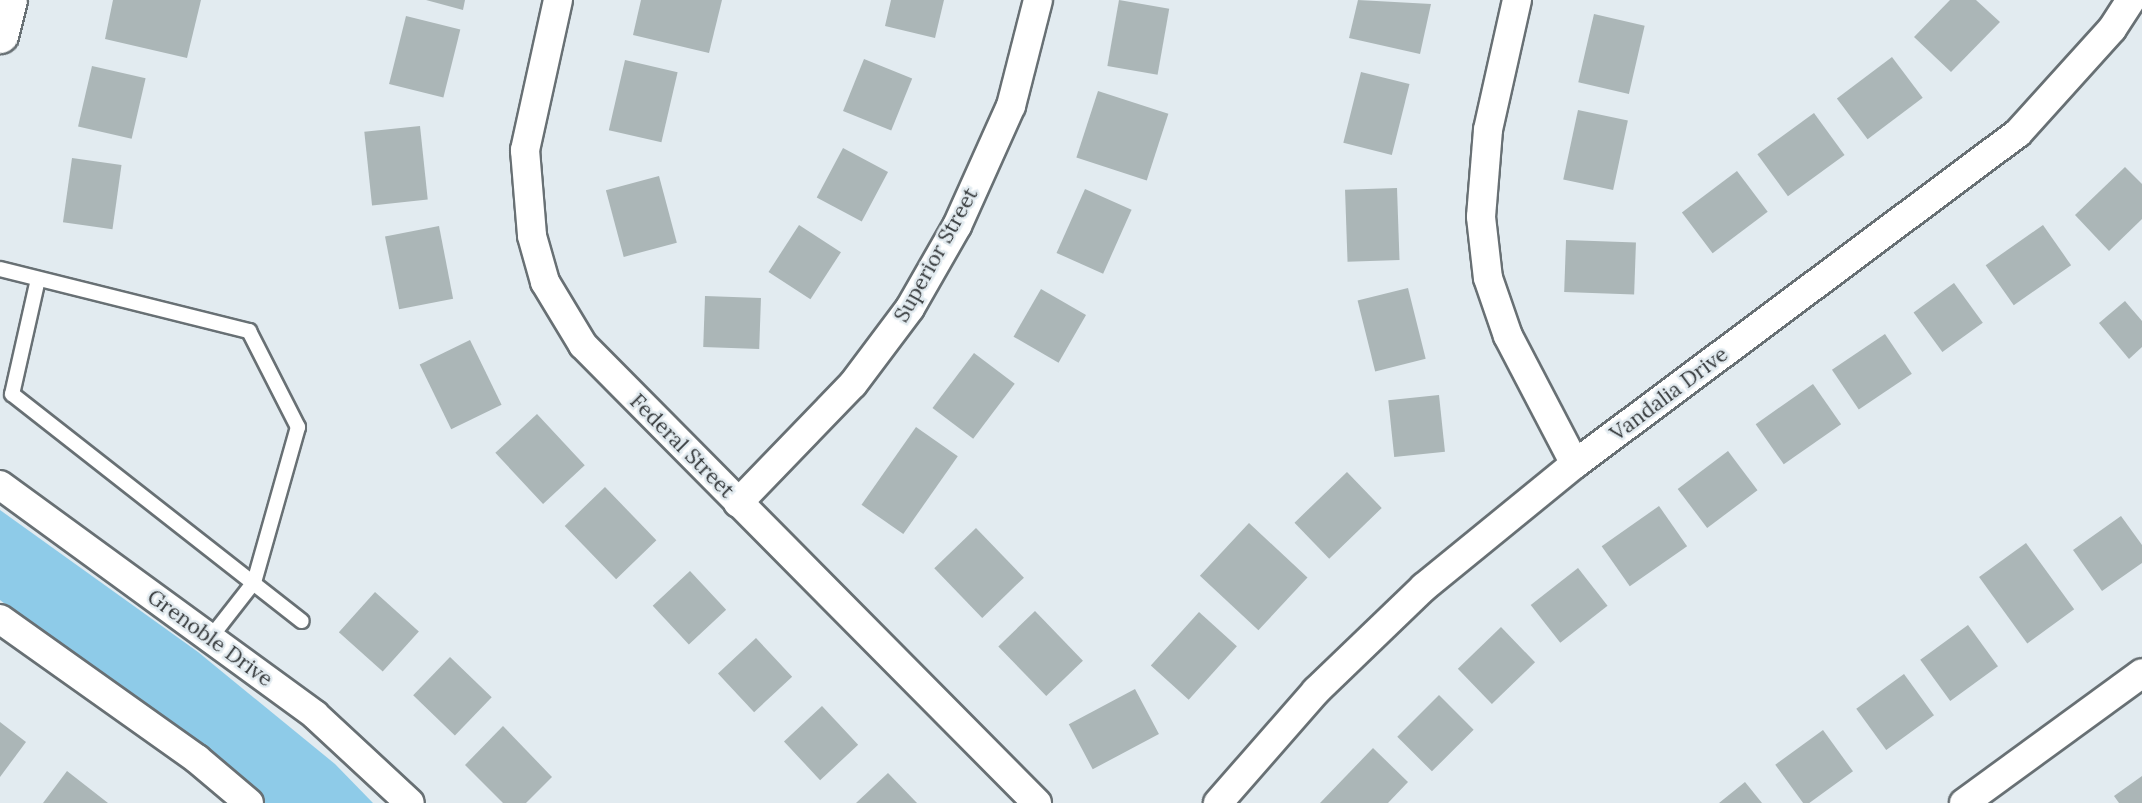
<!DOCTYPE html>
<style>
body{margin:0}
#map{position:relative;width:2142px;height:803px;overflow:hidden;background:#e2ebf0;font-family:Lora,serif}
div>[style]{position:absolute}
.green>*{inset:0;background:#8ecbe8}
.building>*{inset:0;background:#abb6b7;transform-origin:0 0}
.roads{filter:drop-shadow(2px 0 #687074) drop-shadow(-2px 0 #687074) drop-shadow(0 2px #687074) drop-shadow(0 -2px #687074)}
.service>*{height:14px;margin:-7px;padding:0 7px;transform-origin:7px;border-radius:7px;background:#fff}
.minor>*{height:28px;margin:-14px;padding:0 14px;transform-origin:14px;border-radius:14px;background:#fff}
.tertiary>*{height:35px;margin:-17.5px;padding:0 17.5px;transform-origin:17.5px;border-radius:17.5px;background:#fff}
span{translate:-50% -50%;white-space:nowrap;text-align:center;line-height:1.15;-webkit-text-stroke:5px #e2ebf0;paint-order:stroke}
.street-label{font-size:21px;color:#35393b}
</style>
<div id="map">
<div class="green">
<div style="clip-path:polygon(0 510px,198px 652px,335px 764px,373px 803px,261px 803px,0 600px)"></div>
</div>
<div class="building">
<div style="clip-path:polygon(113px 0,201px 0,187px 58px,105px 39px)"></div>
<div style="clip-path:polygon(426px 0,465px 0,463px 10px)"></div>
<div style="clip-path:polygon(641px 0,722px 0,709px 53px,633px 35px)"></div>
<div style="clip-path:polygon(891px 0,944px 0,935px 38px,885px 26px)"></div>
<div style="left:1119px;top:0;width:51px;height:67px;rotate:10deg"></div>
<div style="clip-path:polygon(1358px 0,1431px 4px,1420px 54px,1349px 38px)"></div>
<div style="clip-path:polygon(1950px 0,1976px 0,2000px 22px,1951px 72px,1914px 37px)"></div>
<div style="left:1594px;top:14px;width:52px;height:70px;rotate:13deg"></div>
<div style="left:406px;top:16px;width:56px;height:70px;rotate:14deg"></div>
<div style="left:1892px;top:57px;width:51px;height:69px;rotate:53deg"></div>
<div style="left:864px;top:59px;width:52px;height:56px;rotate:22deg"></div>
<div style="left:625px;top:60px;width:54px;height:72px;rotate:13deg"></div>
<div style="left:92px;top:66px;width:55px;height:62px;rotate:13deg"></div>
<div style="left:1361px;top:72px;width:50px;height:73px;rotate:14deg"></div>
<div style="left:1098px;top:91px;width:74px;height:70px;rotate:18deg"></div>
<div style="left:1578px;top:110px;width:51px;height:71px;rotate:12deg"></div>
<div style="left:1814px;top:113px;width:52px;height:70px;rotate:54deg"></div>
<div style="left:420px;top:126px;width:74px;height:56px;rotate:84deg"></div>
<div style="left:843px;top:148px;width:51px;height:56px;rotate:28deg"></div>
<div style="left:72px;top:158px;width:50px;height:65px;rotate:8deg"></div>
<div style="clip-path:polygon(2125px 167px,2142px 184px,2142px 219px,2109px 251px,2075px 215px)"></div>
<div style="left:1737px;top:171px;width:51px;height:69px;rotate:53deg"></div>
<div style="left:659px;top:176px;width:69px;height:55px;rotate:75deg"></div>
<div style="left:1397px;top:188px;width:72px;height:52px;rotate:88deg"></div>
<div style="left:1085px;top:189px;width:51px;height:70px;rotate:24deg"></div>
<div style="left:799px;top:225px;width:50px;height:56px;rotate:33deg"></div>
<div style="left:2043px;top:225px;width:49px;height:70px;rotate:55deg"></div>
<div style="left:439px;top:226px;width:74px;height:55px;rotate:79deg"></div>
<div style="left:1566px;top:240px;width:70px;height:52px;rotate:2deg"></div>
<div style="left:1954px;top:283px;width:49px;height:50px;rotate:54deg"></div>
<div style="left:1408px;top:288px;width:73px;height:52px;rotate:76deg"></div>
<div style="left:1041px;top:289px;width:52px;height:55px;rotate:30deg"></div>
<div style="left:705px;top:296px;width:56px;height:51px;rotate:2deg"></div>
<div style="clip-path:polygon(2125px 301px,2142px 321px,2142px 347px,2129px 359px,2099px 323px)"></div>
<div style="left:1885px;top:334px;width:48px;height:64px;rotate:56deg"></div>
<div style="left:470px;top:340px;width:72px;height:56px;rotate:64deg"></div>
<div style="left:974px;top:353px;width:51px;height:69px;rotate:37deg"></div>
<div style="left:1813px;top:384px;width:49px;height:70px;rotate:55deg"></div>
<div style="left:1439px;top:395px;width:57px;height:51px;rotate:84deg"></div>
<div style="left:537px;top:414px;width:70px;height:57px;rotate:47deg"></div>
<div style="left:916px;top:427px;width:51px;height:95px;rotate:35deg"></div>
<div style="left:1728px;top:451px;width:49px;height:63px;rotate:53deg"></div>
<div style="left:1347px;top:472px;width:50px;height:73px;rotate:46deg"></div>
<div style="left:605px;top:487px;width:74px;height:56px;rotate:46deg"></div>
<div style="left:1659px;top:506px;width:49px;height:70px;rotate:55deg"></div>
<div style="clip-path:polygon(2121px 516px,2142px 545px,2142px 563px,2102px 591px,2073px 550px)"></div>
<div style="left:1249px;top:523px;width:80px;height:72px;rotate:43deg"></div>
<div style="left:976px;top:528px;width:69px;height:58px;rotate:46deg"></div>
<div style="left:2026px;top:543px;width:82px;height:58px;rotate:54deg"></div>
<div style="left:1578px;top:568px;width:48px;height:60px;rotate:52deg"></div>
<div style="left:690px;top:571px;width:53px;height:51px;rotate:47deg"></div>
<div style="left:375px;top:592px;width:59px;height:54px;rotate:42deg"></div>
<div style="left:1035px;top:611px;width:69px;height:51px;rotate:46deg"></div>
<div style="left:1199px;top:612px;width:51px;height:72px;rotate:42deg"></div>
<div style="left:1968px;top:625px;width:51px;height:59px;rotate:54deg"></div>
<div style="left:1501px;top:627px;width:49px;height:60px;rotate:46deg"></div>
<div style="left:756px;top:638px;width:53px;height:52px;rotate:47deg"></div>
<div style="left:450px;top:657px;width:58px;height:53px;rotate:44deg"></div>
<div style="left:1904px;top:674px;width:51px;height:59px;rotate:54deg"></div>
<div style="left:1135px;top:689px;width:51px;height:75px;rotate:62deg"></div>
<div style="left:1439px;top:695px;width:49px;height:59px;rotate:45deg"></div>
<div style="left:822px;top:706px;width:53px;height:52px;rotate:47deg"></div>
<div style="clip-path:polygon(0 722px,26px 742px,0 777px)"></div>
<div style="clip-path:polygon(503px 726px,552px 777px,526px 803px,503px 803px,465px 765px)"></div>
<div style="left:1823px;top:730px;width:51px;height:59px;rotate:54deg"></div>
<div style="clip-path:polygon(1373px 748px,1408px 782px,1388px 803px,1320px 803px)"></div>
<div style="clip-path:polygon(67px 771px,108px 803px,43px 803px)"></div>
<div style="clip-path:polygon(888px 773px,917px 803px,856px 803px)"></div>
<div style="clip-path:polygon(2142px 776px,2142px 803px,2119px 803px,2114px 796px)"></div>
<div style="clip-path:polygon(1745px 782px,1762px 803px,1719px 803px)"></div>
</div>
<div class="roads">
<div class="service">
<div style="left:0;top:269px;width:257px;rotate:14deg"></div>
<div style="left:249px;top:331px;width:108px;rotate:63deg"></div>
<div style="left:298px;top:427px;width:161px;rotate:105.8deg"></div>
<div style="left:254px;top:582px;width:70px;rotate:128deg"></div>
<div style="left:38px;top:279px;width:118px;rotate:102.7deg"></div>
<div style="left:12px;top:394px;width:368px;rotate:38.1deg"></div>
</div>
<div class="minor">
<div style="left:558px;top:0;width:154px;rotate:102.4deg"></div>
<div style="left:525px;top:150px;width:86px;rotate:85.3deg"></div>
<div style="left:532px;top:236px;width:48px;rotate:74.2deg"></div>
<div style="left:545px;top:282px;width:74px;rotate:58.9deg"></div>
<div style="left:583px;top:345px;width:645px;rotate:45.25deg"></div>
<div style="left:1517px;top:0;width:133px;rotate:102.6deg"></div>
<div style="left:1488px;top:130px;width:87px;rotate:94.6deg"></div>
<div style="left:1481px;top:217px;width:61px;rotate:83.5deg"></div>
<div style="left:1488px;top:278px;width:61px;rotate:71deg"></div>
<div style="left:1508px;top:336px;width:144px;rotate:62.4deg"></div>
<div style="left:0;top:485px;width:390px;rotate:36.1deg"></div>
<div style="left:315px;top:715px;width:129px;rotate:42.8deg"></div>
<div style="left:738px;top:503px;width:165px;rotate:-46deg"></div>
<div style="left:853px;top:384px;width:95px;rotate:-53.1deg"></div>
<div style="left:910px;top:308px;width:95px;rotate:-60.2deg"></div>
<div style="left:957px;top:226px;width:132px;rotate:-65.8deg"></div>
<div style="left:1011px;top:106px;width:109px;rotate:-75.7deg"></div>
<div style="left:0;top:619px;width:242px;rotate:35.4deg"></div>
<div style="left:197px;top:759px;width:68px;rotate:40.2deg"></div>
<div style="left:1218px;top:803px;width:149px;rotate:-48.8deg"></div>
<div style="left:1316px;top:691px;width:150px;rotate:-43.9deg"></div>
<div style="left:1424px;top:587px;width:195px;rotate:-39.2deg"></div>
<div style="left:1575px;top:464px;width:553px;rotate:-36.77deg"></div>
<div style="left:2018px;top:133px;width:140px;rotate:-47.9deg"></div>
<div style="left:2112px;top:29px;width:35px;rotate:-57deg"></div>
<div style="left:1964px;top:803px;width:220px;rotate:-36.1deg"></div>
</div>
<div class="tertiary">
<div style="left:0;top:35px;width:36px;rotate:-76deg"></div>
</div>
</div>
<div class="street-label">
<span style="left:936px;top:255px;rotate:-61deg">Superior Street</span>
<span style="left:1669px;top:394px;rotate:-37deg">Vandalia Drive</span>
<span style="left:682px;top:446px;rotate:45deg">Federal Street</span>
<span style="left:210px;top:638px;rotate:36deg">Grenoble Drive</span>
</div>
</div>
